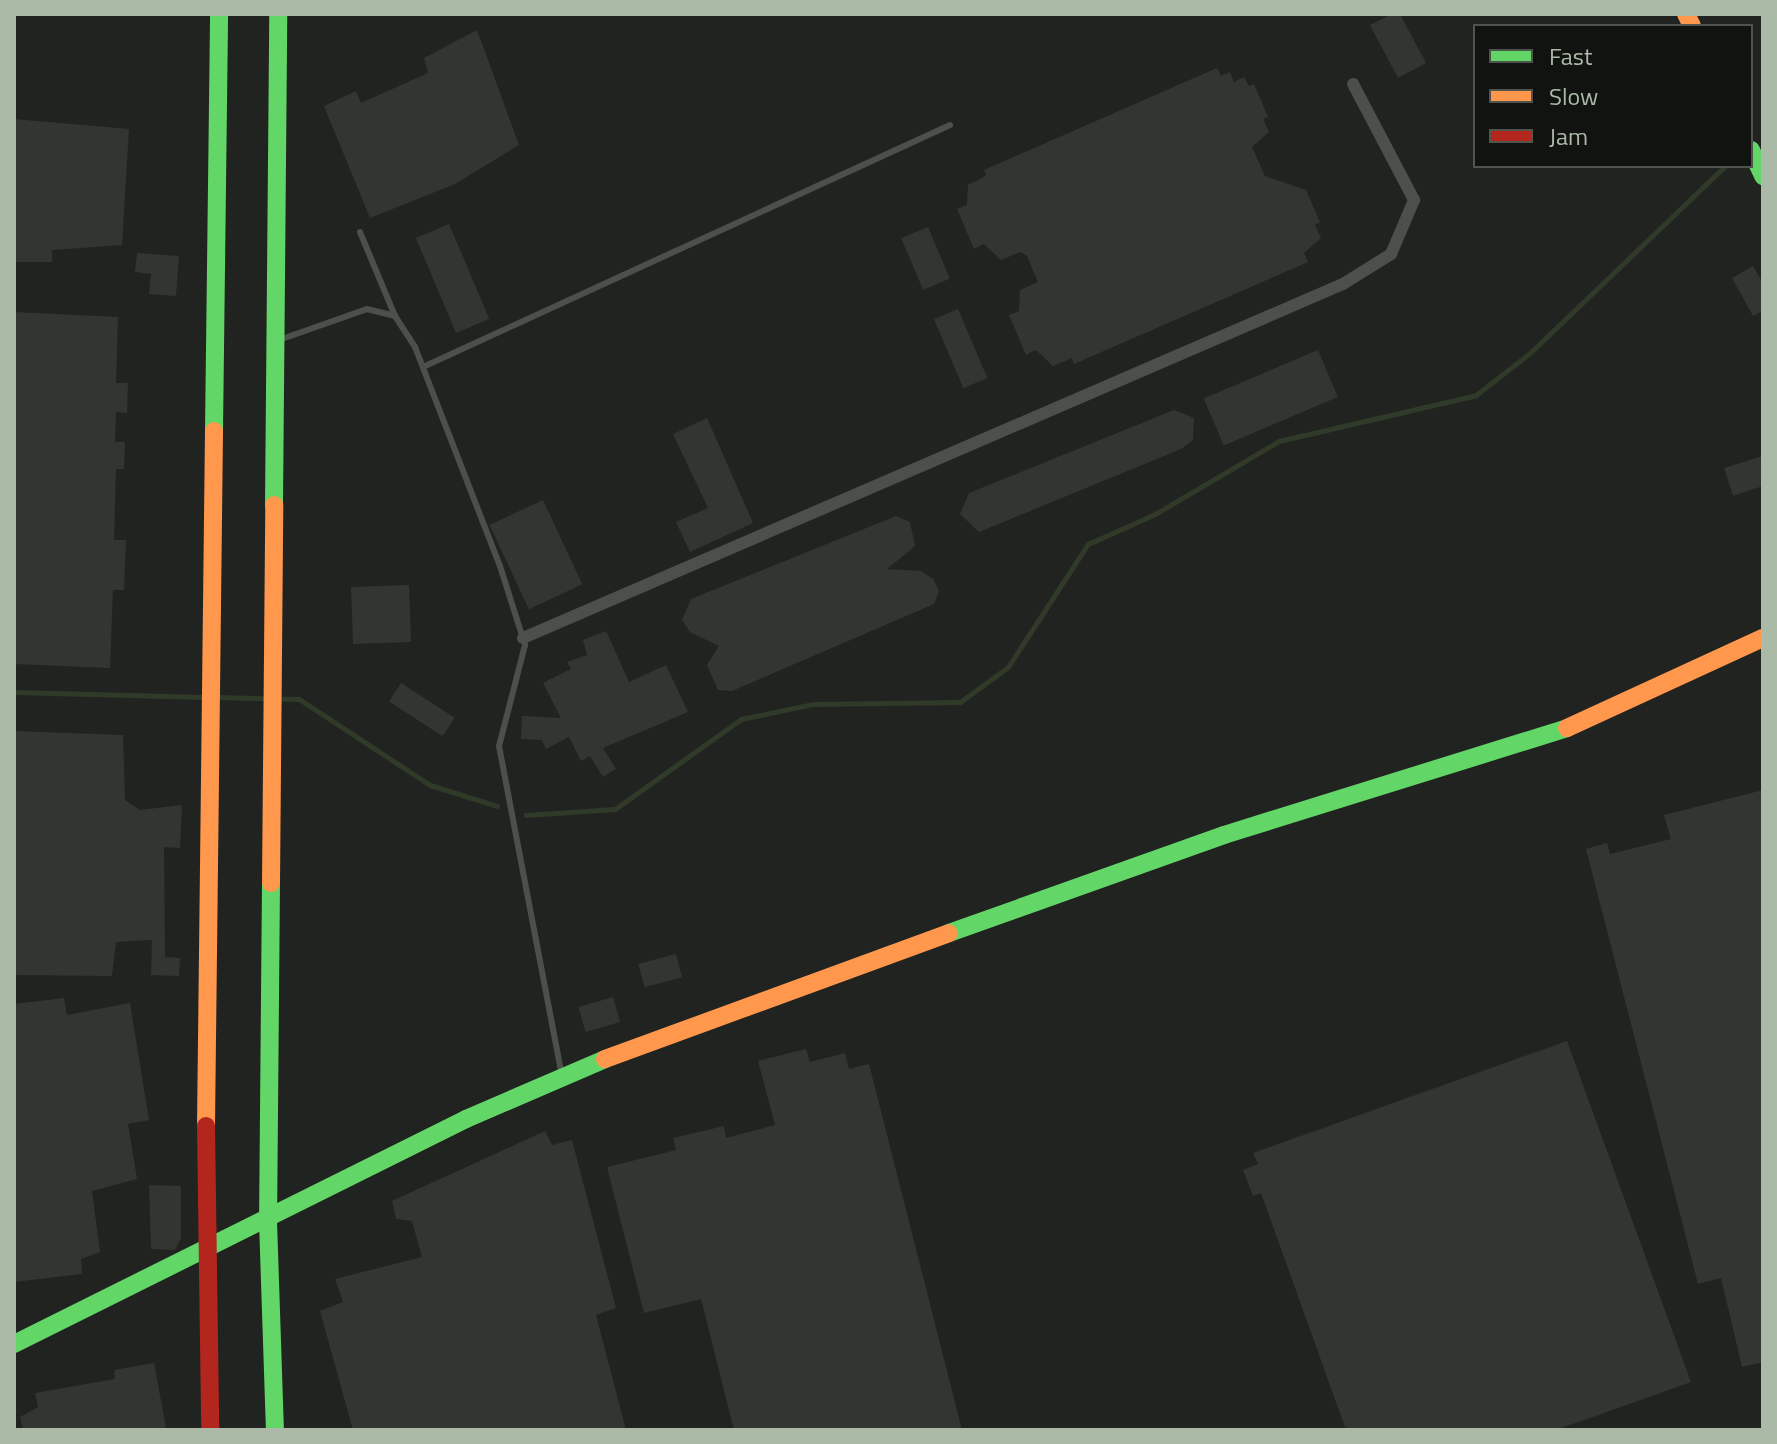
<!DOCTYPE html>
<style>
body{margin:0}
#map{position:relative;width:1777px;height:1444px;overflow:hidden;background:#171717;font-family:"Titillium Web",sans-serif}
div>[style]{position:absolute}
.built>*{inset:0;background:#212321}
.stream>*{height:5px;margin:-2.5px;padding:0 2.5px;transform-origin:2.5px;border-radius:2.5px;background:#303a29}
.building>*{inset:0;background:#333533;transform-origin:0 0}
.lane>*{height:6px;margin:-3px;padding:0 3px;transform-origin:3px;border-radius:3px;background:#4c504b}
.street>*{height:12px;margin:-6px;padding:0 6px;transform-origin:6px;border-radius:6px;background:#4c504b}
.fast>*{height:18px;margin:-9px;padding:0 9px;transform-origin:9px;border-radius:9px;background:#63d668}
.slow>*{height:18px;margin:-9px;padding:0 9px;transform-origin:9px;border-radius:9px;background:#ff974d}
.jam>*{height:18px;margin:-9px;padding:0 9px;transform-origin:9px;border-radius:9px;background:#b3261e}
span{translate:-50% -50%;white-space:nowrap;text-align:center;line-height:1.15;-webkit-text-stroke:7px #111311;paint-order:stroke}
.frame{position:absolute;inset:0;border:16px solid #abb9a7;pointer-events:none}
.legend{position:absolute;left:1473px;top:24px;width:280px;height:144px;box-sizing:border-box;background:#111311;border:2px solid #4f554d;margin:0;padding:10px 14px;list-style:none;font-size:24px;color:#abb9a7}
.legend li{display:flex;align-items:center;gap:16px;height:40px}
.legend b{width:40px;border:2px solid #4f554d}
</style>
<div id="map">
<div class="built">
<div style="clip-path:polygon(evenodd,14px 14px,1763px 14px,1763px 1430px,14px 1430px,14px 14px,1475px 26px,1751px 26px,1751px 166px,1475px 166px,1475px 26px)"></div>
</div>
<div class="stream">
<div style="left:14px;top:692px;width:191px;rotate:1.5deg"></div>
<div style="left:215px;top:697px;width:84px;rotate:1.4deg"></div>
<div style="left:299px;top:699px;width:157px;rotate:33.3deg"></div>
<div style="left:430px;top:785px;width:70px;rotate:17.4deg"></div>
<div style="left:526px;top:815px;width:89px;rotate:-3.9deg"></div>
<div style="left:615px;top:809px;width:155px;rotate:-35.5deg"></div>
<div style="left:741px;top:719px;width:74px;rotate:-11.8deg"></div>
<div style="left:813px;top:704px;width:147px;rotate:-0.8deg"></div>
<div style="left:960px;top:702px;width:59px;rotate:-36.1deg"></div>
<div style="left:1008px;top:667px;width:147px;rotate:-57deg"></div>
<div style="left:1088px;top:544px;width:73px;rotate:-24.1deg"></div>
<div style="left:1155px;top:514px;width:144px;rotate:-30.5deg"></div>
<div style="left:1279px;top:441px;width:202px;rotate:-13.1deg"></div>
<div style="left:1476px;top:395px;width:70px;rotate:-38deg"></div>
<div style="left:1531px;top:352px;width:269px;rotate:-43.8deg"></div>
</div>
<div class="building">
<div style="clip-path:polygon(1392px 14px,1400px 14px,1426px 63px,1398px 78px,1370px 25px)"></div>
<div style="clip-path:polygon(477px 30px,519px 145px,455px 184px,370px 218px,324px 106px,356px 91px,361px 103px,428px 73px,424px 58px)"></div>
<div style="clip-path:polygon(1217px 68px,1221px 76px,1230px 72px,1234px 82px,1244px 77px,1249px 86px,1254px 84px,1268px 117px,1263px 119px,1269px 132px,1252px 147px,1265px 176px,1306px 190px,1320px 222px,1315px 225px,1321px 238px,1304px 253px,1308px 262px,1074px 364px,1072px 358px,1053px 366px,1036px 350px,1026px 355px,1009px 315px,1019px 311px,1020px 290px,1038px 282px,1027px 256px,1020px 252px,1001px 260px,984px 244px,974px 249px,957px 209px,967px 205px,968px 185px,986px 176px,984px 170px)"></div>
<div style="clip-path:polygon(14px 119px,129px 129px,122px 245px,52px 250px,52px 262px,14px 262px)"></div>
<div style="left:449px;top:224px;width:103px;height:36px;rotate:67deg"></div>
<div style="left:928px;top:227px;width:56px;height:29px;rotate:67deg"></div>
<div style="clip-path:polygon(137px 253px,179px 256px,176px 296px,149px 294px,151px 274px,135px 272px)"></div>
<div style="clip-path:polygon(1753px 266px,1763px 283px,1763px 311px,1753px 316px,1732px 278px)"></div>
<div style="left:958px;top:309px;width:75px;height:26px;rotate:67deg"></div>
<div style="clip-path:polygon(14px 312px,118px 317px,116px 383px,128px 383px,127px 413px,116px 412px,115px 442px,125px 442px,124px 469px,116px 469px,114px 540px,126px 540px,124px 590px,113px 590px,110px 668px,14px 664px)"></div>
<div style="left:1318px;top:350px;width:51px;height:124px;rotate:67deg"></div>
<div style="clip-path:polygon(1174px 410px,1194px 418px,1193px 440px,1181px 449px,979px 532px,960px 514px,969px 493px)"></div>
<div style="clip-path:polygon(707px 418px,753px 523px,690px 552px,676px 522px,708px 508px,673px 434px)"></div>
<div style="clip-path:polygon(1763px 456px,1763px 486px,1733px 496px,1724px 468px)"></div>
<div style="left:543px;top:500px;width:93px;height:59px;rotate:65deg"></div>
<div style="clip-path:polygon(896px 516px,910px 522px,915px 546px,887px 569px,921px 571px,933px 579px,939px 591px,934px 604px,732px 691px,718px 690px,707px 665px,719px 646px,690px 632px,682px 620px,691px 599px)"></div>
<div style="left:409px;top:585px;width:57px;height:58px;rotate:88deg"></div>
<div style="clip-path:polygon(606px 631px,629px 682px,666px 665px,688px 712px,603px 748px,616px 769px,603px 777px,590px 756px,581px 761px,569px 737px,546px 749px,542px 740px,521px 739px,522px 716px,561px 718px,543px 683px,571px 669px,567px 662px,587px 655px,583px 640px)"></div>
<div style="left:401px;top:683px;width:64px;height:22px;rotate:33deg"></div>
<div style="clip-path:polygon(14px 731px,123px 735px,125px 800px,140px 810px,182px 805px,180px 848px,164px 847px,165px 957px,180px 958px,179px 976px,151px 975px,152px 940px,116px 942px,112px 976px,14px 975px)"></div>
<div style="clip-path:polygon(1763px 790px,1763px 1362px,1742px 1367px,1721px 1278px,1698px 1284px,1586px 849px,1607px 843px,1610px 854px,1671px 839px,1664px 815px)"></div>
<div style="left:676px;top:954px;width:24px;height:39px;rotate:75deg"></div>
<div style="left:613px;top:997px;width:26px;height:36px;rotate:74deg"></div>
<div style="clip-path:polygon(64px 998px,67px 1015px,130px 1003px,149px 1120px,128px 1124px,137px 1179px,92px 1191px,100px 1252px,81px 1259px,82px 1274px,14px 1282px,14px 1004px)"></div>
<div style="clip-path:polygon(1567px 1041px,1691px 1382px,1556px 1430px,1346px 1430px,1261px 1193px,1253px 1196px,1243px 1170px,1258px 1164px,1253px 1153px)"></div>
<div style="clip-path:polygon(806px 1049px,810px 1062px,845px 1053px,849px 1069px,869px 1064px,962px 1430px,734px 1430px,701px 1299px,644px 1313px,607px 1167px,676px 1150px,673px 1138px,724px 1126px,726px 1138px,775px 1125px,758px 1061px)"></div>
<div style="clip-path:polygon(545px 1131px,552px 1145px,572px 1140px,616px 1308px,596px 1315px,626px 1430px,353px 1430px,320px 1311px,343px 1302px,335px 1279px,422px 1257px,412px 1221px,396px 1219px,392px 1201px)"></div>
<div style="clip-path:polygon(149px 1185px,181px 1186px,181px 1238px,175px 1250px,151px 1249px)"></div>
<div style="clip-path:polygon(154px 1363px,166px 1428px,23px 1430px,20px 1417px,38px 1407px,35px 1393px,115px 1379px,114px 1370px)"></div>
</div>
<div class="lane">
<div style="left:360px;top:232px;width:91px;rotate:67.4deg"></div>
<div style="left:279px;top:340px;width:93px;rotate:-19.4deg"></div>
<div style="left:367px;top:309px;width:29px;rotate:14deg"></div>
<div style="left:395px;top:316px;width:37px;rotate:57deg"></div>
<div style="left:415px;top:347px;width:235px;rotate:68.8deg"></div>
<div style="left:500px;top:566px;width:83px;rotate:72.4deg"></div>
<div style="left:525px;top:645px;width:104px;rotate:104.4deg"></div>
<div style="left:499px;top:746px;width:335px;rotate:79.2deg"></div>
<div style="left:423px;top:367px;width:580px;rotate:-24.66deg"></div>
</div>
<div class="street">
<div style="left:523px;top:638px;width:893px;rotate:-23.35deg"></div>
<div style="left:1343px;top:284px;width:57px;rotate:-32deg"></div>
<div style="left:1391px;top:254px;width:59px;rotate:-66.9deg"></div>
<div style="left:1414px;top:200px;width:131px;rotate:-117.7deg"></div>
</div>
<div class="fast">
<div style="left:1751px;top:150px;width:29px;rotate:65deg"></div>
<div style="left:214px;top:431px;width:417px;rotate:-89.3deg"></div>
<div style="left:274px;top:505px;width:491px;rotate:-89.5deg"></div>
<div style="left:271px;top:883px;width:338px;rotate:90.5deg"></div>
<div style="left:268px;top:1221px;width:209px;rotate:88.1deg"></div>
<div style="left:949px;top:933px;width:292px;rotate:-19.6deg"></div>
<div style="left:1224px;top:835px;width:359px;rotate:-17.3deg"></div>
<div style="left:14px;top:1344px;width:505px;rotate:-26.46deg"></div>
<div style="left:466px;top:1119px;width:151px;rotate:-23.3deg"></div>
</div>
<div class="slow">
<div style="left:1686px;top:14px;width:13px;rotate:63deg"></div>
<div style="left:1567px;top:728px;width:216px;rotate:-24.7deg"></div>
<div style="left:271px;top:883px;width:378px;rotate:-89.5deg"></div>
<div style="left:605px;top:1059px;width:366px;rotate:-20.1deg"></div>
<div style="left:206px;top:1126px;width:695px;rotate:-89.34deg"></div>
</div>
<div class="jam">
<div style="left:206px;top:1126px;width:304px;rotate:89.2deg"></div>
</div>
<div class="frame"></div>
<ul class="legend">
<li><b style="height:10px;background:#63d668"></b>Fast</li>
<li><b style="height:10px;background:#ff974d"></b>Slow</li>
<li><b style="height:10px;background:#b3261e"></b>Jam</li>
</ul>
</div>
